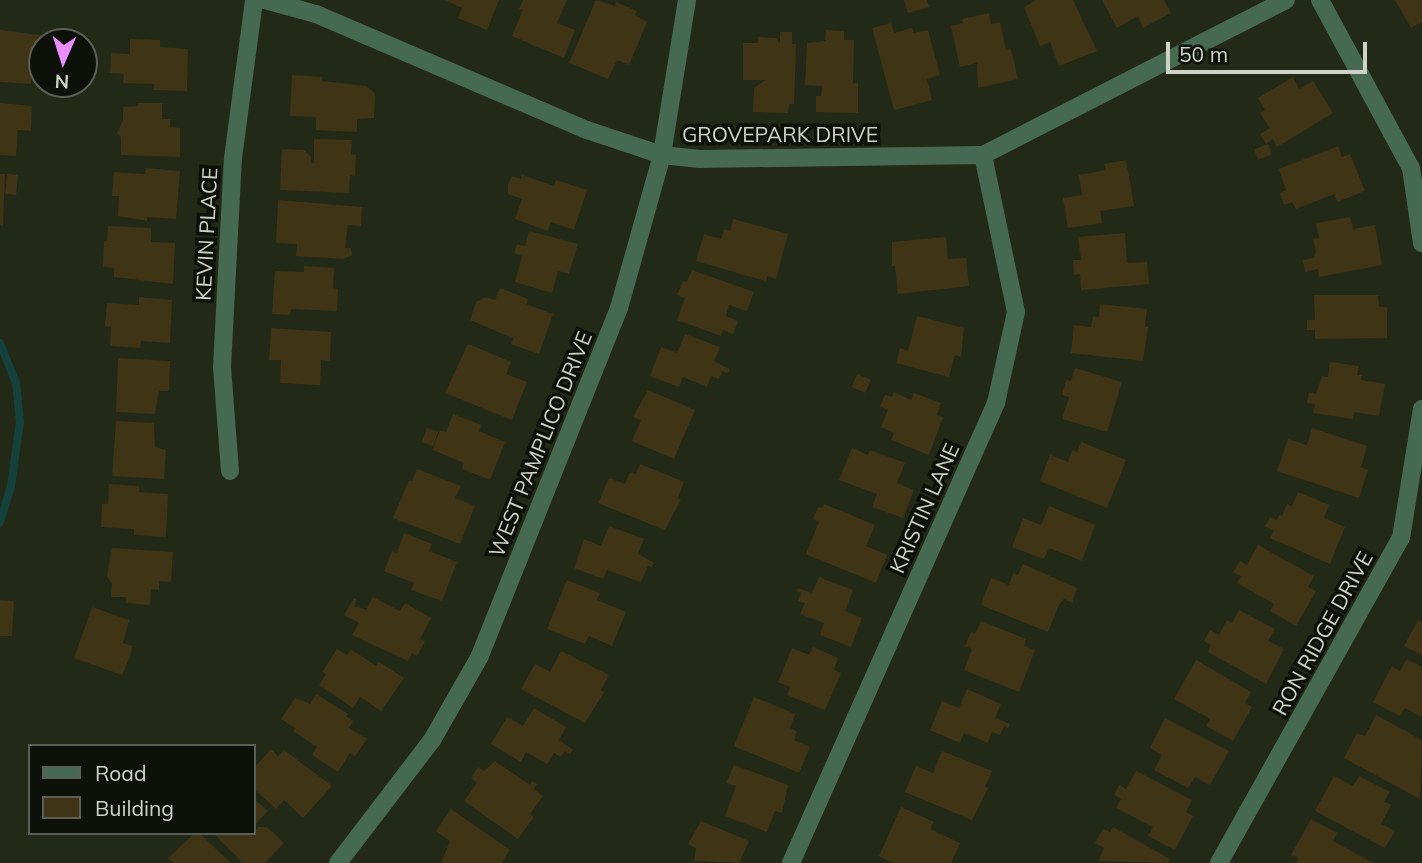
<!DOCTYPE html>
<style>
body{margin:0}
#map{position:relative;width:1422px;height:863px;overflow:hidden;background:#232917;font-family:Mulish,sans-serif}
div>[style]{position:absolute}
.stream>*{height:8px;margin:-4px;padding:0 4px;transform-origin:4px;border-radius:4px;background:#15413d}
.building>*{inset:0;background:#3f3416;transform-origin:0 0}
.minor>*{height:18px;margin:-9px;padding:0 9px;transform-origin:9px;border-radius:9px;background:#466952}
.tertiary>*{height:18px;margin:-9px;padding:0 9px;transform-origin:9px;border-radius:9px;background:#466952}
span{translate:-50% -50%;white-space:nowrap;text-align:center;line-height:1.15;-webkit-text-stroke:7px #0e1109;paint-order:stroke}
.street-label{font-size:21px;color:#cfd3c7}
.legend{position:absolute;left:28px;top:744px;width:228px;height:91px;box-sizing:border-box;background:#0e1109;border:2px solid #5b5f55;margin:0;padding:9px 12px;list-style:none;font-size:21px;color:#cfd3c7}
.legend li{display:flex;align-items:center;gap:14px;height:35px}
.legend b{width:35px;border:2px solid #5b5f55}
.north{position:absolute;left:28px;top:28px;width:70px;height:70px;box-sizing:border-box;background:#0e1109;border:2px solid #5b5f55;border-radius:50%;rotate:183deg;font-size:19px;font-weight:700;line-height:28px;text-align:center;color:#cfd3c7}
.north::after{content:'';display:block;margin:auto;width:24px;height:32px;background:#e88eff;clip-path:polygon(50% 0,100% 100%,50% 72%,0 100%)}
.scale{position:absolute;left:1166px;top:42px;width:201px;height:32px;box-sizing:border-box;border:4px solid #cfd3c7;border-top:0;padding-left:9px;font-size:21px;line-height:24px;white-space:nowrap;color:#cfd3c7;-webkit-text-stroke:5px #0e1109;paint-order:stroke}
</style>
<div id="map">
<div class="stream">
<div style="left:0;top:343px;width:43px;rotate:68.2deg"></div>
<div style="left:16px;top:383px;width:39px;rotate:84deg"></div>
<div style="left:20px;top:422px;width:65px;rotate:98deg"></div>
<div style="left:11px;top:486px;width:38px;rotate:107deg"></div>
</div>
<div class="building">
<div style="clip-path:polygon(444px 0,499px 0,487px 30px,458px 18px,462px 8px)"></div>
<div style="clip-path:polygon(523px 0,567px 0,557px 23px,575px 30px,564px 58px,512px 36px,523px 10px,519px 9px)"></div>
<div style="clip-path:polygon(596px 0,615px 6px,616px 2px,637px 11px,635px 15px,647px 22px,629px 65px,617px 60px,608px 79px,569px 63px)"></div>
<div style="clip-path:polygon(904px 0,927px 0,929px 7px,908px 13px)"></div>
<div style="clip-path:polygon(1036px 0,1073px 0,1097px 51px,1059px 66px,1050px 42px,1040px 46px,1024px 7px)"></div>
<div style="clip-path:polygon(1102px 0,1164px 0,1171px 13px,1143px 28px,1138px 16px,1117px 28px)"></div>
<div style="clip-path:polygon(1395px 0,1422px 0,1422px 22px,1411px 28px)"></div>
<div style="clip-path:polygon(989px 13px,991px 24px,1000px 22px,1006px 50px,1011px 49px,1018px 79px,978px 88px,977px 63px,960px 67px,951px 26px,963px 23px,962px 19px)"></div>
<div style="clip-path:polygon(891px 23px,894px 33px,912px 28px,914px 33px,928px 30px,940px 75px,927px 79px,932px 100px,894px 110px,872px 28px)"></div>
<div style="clip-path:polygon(0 30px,47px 36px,46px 42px,42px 42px,42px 59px,33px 59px,31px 84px,0 82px)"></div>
<div style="clip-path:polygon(826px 30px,844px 31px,844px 40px,854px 40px,853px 83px,858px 83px,858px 113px,816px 112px,816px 96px,821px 96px,822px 86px,805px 85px,807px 43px,825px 41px)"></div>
<div style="clip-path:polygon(780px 32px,792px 32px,792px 44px,796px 44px,794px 104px,789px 104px,788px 113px,753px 112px,754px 88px,766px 80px,743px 80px,743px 43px,758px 43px,758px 37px,776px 38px,780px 43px)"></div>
<div style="clip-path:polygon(130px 39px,160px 40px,160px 47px,188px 49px,187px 91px,154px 90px,154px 84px,123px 83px,124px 74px,110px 73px,111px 53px,130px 54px)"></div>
<div style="clip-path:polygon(292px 75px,322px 77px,322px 81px,366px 86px,375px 94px,374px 118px,357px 119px,357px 132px,316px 130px,316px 117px,290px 116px)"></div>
<div style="clip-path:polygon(1293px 77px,1299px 89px,1313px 81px,1333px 113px,1277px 147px,1273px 139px,1266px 144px,1260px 134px,1270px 128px,1260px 113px,1265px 110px,1258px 98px)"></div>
<div style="clip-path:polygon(0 103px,32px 106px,31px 131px,18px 130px,16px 156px,0 155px)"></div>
<div style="clip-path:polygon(138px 103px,162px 103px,162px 119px,170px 119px,170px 127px,180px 128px,180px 157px,121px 155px,121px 137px,117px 133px,123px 121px,123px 107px,138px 106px)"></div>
<div style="clip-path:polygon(314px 139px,352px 140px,351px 154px,356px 155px,355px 176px,350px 175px,349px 193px,280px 190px,282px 149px,304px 150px,311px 157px,311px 163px,314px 163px)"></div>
<div style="left:1268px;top:144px;width:11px;height:15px;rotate:68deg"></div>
<div style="clip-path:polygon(1338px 146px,1342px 157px,1350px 154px,1365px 191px,1337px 202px,1334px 194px,1296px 209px,1292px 202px,1284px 205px,1280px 193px,1286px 190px,1279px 169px)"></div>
<div style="clip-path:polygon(1126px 160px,1134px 206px,1100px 211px,1102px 223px,1068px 228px,1063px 198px,1082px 195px,1079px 175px,1106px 170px,1104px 164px)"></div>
<div style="clip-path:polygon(146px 168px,180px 171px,176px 219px,147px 217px,147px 221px,118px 216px,119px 196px,112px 196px,114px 172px,145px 174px)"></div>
<div style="clip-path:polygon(0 174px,5px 174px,3px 226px,0 225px)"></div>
<div style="left:7px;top:174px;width:11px;height:20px;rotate:5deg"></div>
<div style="clip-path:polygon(522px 175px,554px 186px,556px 180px,587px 190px,574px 230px,551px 222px,548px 231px,515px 219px,522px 199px,508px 194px,508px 185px,512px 176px,521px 179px)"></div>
<div style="clip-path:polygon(278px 200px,362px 207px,361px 226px,348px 225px,345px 248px,351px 248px,352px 255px,344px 259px,296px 256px,297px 244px,276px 243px)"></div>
<div style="clip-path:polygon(1350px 217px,1353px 229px,1375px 225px,1382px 265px,1319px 277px,1318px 269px,1305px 272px,1303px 260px,1314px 258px,1316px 252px,1313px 239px,1319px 238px,1316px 223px)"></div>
<div style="clip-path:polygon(733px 219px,788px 234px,776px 279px,767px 276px,766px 281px,696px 261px,704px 234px,721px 239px,724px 229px,730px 231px)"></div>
<div style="clip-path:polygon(108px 226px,151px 228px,151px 242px,175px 243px,173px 284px,114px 277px,114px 268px,103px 267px,104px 241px,107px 241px)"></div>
<div style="clip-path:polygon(529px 231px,578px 244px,569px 274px,558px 271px,552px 293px,515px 282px,522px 256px,514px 253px,517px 244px,525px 246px)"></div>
<div style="clip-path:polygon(1125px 233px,1127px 263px,1147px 262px,1149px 284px,1081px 290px,1080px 274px,1074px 275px,1073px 260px,1081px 260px,1078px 237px)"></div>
<div style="clip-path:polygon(946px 237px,948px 259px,966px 258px,969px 286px,898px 294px,895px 266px,892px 266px,892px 242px)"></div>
<div style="clip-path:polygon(304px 266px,334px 268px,333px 288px,338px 289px,337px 311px,291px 309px,290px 315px,272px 314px,275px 271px,304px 272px)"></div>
<div style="clip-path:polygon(692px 270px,754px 292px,747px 311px,729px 305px,726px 316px,738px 321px,733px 334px,723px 330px,721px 336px,677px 320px,685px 298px,677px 295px,683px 281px,687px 282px)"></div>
<div style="clip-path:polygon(500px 288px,528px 299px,526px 304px,553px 314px,539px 354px,511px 344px,513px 338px,470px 320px,476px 302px,486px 297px,495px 300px)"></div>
<div style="clip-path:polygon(1314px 295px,1378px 295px,1379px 307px,1387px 307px,1387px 338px,1315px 339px,1315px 330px,1307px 330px,1307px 320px,1315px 320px)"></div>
<div style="clip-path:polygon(139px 297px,172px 300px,170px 343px,141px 341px,140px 348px,110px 346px,111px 327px,105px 326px,107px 303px,139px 305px)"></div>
<div style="clip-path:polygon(1100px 304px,1147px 309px,1145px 327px,1148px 327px,1143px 361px,1071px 353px,1074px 325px,1091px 327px,1093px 317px,1099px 317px)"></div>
<div style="clip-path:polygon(917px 316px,964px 328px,961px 357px,955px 355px,949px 377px,896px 363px,900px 348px,908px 351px)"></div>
<div style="clip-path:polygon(271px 328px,331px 332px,330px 361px,321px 360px,320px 385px,280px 383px,281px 360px,269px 360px)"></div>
<div style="clip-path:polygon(685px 334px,720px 347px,714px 361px,729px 369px,728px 373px,722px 371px,719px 379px,711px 376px,707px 387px,683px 377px,679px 387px,650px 376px,661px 347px,677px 353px)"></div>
<div style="clip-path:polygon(468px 344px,511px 362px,506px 374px,527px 382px,512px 420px,445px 393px)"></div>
<div style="clip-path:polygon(118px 358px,170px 361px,169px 391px,159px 391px,155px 414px,116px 412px)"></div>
<div style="clip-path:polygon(1330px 362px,1359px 366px,1357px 375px,1362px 375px,1361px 380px,1385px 384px,1379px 416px,1354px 412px,1353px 419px,1313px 413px,1315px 404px,1307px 403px,1309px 392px,1316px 394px,1322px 376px,1328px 377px)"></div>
<div style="clip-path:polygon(1075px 368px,1122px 382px,1107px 432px,1062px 419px,1069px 397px,1062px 395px,1066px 380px,1071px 381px)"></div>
<div style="left:857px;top:374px;width:15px;height:14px;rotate:23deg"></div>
<div style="clip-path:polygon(648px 390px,695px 410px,674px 459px,632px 441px,641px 420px,633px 417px)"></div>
<div style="clip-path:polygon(894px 392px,911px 400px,914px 393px,941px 403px,937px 415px,943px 417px,929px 455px,891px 440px,894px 433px,881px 427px,888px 410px,880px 406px,885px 395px,892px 397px)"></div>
<div style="clip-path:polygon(453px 414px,481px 425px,479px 431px,505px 442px,490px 480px,462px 469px,464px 463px,432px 450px,440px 430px,446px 432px)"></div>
<div style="clip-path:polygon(116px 421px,154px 423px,155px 447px,166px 450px,164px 479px,112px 476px)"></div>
<div style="left:427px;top:428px;width:12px;height:15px;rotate:20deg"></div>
<div style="clip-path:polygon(1312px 428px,1367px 446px,1361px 467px,1368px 470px,1359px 498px,1277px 471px,1288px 439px,1307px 445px)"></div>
<div style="clip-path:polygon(1081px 442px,1126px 460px,1107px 508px,1040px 481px,1050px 455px,1068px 462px,1072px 450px,1077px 452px)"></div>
<div style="clip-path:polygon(852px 448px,868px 455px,870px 450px,905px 463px,897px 483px,914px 490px,903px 518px,872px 507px,877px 494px,839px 480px)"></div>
<div style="clip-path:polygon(640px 464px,684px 482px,678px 498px,681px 499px,665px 530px,598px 503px,609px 478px,625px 484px,630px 472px,636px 474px)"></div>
<div style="clip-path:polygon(417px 469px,461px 486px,455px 498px,475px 506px,460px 544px,393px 518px,409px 480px,412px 481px)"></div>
<div style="clip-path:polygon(109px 484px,139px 486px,139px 492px,168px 494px,166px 537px,134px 535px,134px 529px,101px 527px,102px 504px,108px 504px)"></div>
<div style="clip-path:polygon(1298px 492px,1329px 505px,1324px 518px,1345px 527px,1330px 564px,1270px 538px,1274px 530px,1265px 527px,1270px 517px,1277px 520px,1279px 515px,1282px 516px,1287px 504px,1292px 506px)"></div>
<div style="clip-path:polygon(824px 504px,875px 525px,866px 546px,887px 555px,876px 583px,806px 554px,819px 522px,813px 519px,818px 507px,822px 508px)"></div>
<div style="clip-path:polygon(1049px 506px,1095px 525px,1082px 561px,1049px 548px,1044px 559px,1012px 547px,1023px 518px,1041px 525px)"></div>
<div style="clip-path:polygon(609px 526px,644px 539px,638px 554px,654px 563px,652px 567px,648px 566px,641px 582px,607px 570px,603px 579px,574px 568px,584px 539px,601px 546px)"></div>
<div style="clip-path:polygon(404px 533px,432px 544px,429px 551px,457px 562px,442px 601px,411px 590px,414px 583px,384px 571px,392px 551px,397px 553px)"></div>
<div style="clip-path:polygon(1258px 545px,1314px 576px,1308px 587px,1316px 591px,1296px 626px,1270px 611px,1274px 604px,1237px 583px,1241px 576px,1233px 572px,1240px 561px,1247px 565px)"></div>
<div style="clip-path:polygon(112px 548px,173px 552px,171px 582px,159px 581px,159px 590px,151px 589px,150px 605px,126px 603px,126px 597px,111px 597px,112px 584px,107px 576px)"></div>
<div style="clip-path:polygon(1023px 564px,1077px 588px,1072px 603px,1064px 599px,1059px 605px,1048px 632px,981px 605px,991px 578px,1009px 585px,1013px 573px,1018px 575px)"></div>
<div style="clip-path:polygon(819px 577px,853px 590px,845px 611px,862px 618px,851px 647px,820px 635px,824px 623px,800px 614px,805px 603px,798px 601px,801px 593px,797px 591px,798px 588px,812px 593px)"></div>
<div style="clip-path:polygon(567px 580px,600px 593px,597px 600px,626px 612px,612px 646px,589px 636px,585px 644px,547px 629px)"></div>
<div style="clip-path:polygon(373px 597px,400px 611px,405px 603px,431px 618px,420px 639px,425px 641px,417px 656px,412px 653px,408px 661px,352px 635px,359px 623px,344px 615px,354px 598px,357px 600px,354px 606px,366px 610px)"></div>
<div style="clip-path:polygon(0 600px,14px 601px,12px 636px,0 636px)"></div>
<div style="clip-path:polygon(92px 607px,129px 620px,123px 643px,132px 646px,130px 657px,122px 675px,74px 658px)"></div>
<div style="clip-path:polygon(1239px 610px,1275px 629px,1268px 641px,1284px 649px,1266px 684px,1208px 652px,1211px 645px,1204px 641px,1210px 630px,1219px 635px,1227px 620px,1232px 623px)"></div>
<div style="clip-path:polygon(1418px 620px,1422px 622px,1422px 655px,1404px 646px)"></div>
<div style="clip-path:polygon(981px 621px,1026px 639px,1024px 646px,1035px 650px,1019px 692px,964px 670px,972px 649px,965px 646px,971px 632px,975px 634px)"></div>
<div style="clip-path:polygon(813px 647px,838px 658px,834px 670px,841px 673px,825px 710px,787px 695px,790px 687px,778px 682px,792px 648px,809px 655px)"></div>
<div style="clip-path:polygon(337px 649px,347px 655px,351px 649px,376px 666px,379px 662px,404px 678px,381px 711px,360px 697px,353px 708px,319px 685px,326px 674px,322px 672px)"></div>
<div style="clip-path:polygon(561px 651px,609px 675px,601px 690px,604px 692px,585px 723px,521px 689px,535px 664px,550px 672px)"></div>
<div style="clip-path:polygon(1407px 659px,1422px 667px,1422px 717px,1405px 708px,1400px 716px,1373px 702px,1392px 666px,1400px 671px)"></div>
<div style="clip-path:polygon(1196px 660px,1251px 692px,1245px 703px,1252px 707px,1233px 741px,1206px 726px,1210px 719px,1174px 699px)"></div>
<div style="clip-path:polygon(967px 689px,1001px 704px,995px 718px,1010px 724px,1008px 728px,1004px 726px,1000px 735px,992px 732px,988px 743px,964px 733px,960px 743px,930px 730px,942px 701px,959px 708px)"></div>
<div style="clip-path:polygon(316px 694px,348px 714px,346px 716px,353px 721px,349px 728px,367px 739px,355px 756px,350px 753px,338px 772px,312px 755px,317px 747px,293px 731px,295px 728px,281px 719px,295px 698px,310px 704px)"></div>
<div style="clip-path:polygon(754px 697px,795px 714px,790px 728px,797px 731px,794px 740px,810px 747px,799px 773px,734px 746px)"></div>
<div style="clip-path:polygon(534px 708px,566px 727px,559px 740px,573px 750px,570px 754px,564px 751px,561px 757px,554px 753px,547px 764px,526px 752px,521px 762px,491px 744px,507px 717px,523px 726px)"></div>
<div style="clip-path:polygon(1376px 715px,1422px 740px,1420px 799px,1344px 758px,1357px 733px,1365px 736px)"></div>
<div style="clip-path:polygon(1165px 718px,1229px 751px,1210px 785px,1195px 777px,1188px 788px,1154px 770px,1162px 755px,1150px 748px)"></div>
<div style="clip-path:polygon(271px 749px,278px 756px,284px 750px,332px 786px,303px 818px,284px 800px,276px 809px,254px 789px,254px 768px)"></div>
<div style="clip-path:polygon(942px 751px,992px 771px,985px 787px,988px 788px,972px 820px,905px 792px,916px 766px,933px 773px)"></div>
<div style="clip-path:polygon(495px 761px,530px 785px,532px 781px,537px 784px,534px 789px,543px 796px,530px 814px,534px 817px,518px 839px,464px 801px,477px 783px,471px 778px,478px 767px,484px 771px)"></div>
<div style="clip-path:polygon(734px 765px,788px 785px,782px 813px,775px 811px,767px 832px,725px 816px,736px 786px,726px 783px)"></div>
<div style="clip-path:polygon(1136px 771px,1192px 800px,1186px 812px,1193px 816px,1175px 850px,1148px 836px,1153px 827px,1116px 808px,1121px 799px,1114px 795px,1119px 785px,1126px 789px)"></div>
<div style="clip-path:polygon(1334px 776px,1353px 786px,1359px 776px,1390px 792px,1384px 802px,1391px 805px,1381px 824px,1395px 831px,1385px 848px,1315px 811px)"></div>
<div style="clip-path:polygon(254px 799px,268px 811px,254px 826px)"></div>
<div style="clip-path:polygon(901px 807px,934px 822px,930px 829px,960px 843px,951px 863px,893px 863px,879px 856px)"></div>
<div style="clip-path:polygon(451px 809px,510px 850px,501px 863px,441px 863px,450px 841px,436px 831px)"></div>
<div style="clip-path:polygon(1311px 819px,1337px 833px,1333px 841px,1373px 863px,1296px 863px,1298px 858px,1291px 855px)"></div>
<div style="clip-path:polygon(701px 821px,749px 841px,740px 861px,744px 863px,694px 861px,696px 848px,688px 844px)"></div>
<div style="clip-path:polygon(258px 827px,267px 827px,284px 843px,265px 863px,243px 863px,213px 833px,254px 833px)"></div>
<div style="clip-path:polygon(1113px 827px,1170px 859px,1168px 863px,1098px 861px,1104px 848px,1095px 843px,1103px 829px,1110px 832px)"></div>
<div style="clip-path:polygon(195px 833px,199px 833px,231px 863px,173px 863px,168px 858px)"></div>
</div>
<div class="minor">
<div style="left:687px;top:0;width:157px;rotate:99.2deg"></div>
<div style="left:662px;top:155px;width:38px;rotate:6deg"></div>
<div style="left:700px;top:159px;width:283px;rotate:-0.8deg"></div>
<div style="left:983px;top:155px;width:340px;rotate:-27.1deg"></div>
<div style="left:1320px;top:0;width:191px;rotate:61.6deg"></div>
<div style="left:1411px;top:168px;width:76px;rotate:81.7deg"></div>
<div style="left:230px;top:471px;width:104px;rotate:-94.4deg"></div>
<div style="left:222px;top:367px;width:209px;rotate:-87deg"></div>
<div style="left:233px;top:158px;width:159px;rotate:-82.4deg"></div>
<div style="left:791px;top:863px;width:504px;rotate:-65.98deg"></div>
<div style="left:996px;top:403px;width:93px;rotate:-77.6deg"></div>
<div style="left:1016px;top:312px;width:160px;rotate:-101.9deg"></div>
<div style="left:1219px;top:863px;width:372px;rotate:-60.8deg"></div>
<div style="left:1401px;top:538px;width:131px;rotate:-80.8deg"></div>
</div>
<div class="tertiary">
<div style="left:265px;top:0;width:53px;rotate:15.4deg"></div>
<div style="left:316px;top:14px;width:295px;rotate:23.2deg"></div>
<div style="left:587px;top:130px;width:79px;rotate:18.4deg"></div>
<div style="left:662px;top:155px;width:159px;rotate:105.7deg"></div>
<div style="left:619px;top:308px;width:375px;rotate:111.8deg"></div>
<div style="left:480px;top:656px;width:97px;rotate:119.7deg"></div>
<div style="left:432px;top:740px;width:155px;rotate:127.4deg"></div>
</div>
<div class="street-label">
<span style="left:780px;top:134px">GROVEPARK DRIVE</span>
<span style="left:206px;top:234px;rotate:-87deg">KEVIN PLACE</span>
<span style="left:540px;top:444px;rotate:-68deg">WEST PAMPLICO DRIVE</span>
<span style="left:924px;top:508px;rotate:-66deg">KRISTIN LANE</span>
<span style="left:1322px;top:633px;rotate:-61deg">RON RIDGE DRIVE</span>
</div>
<ul class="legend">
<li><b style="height:9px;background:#466952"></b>Road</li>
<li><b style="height:19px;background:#3f3416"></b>Building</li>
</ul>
<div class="north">N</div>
<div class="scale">50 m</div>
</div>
